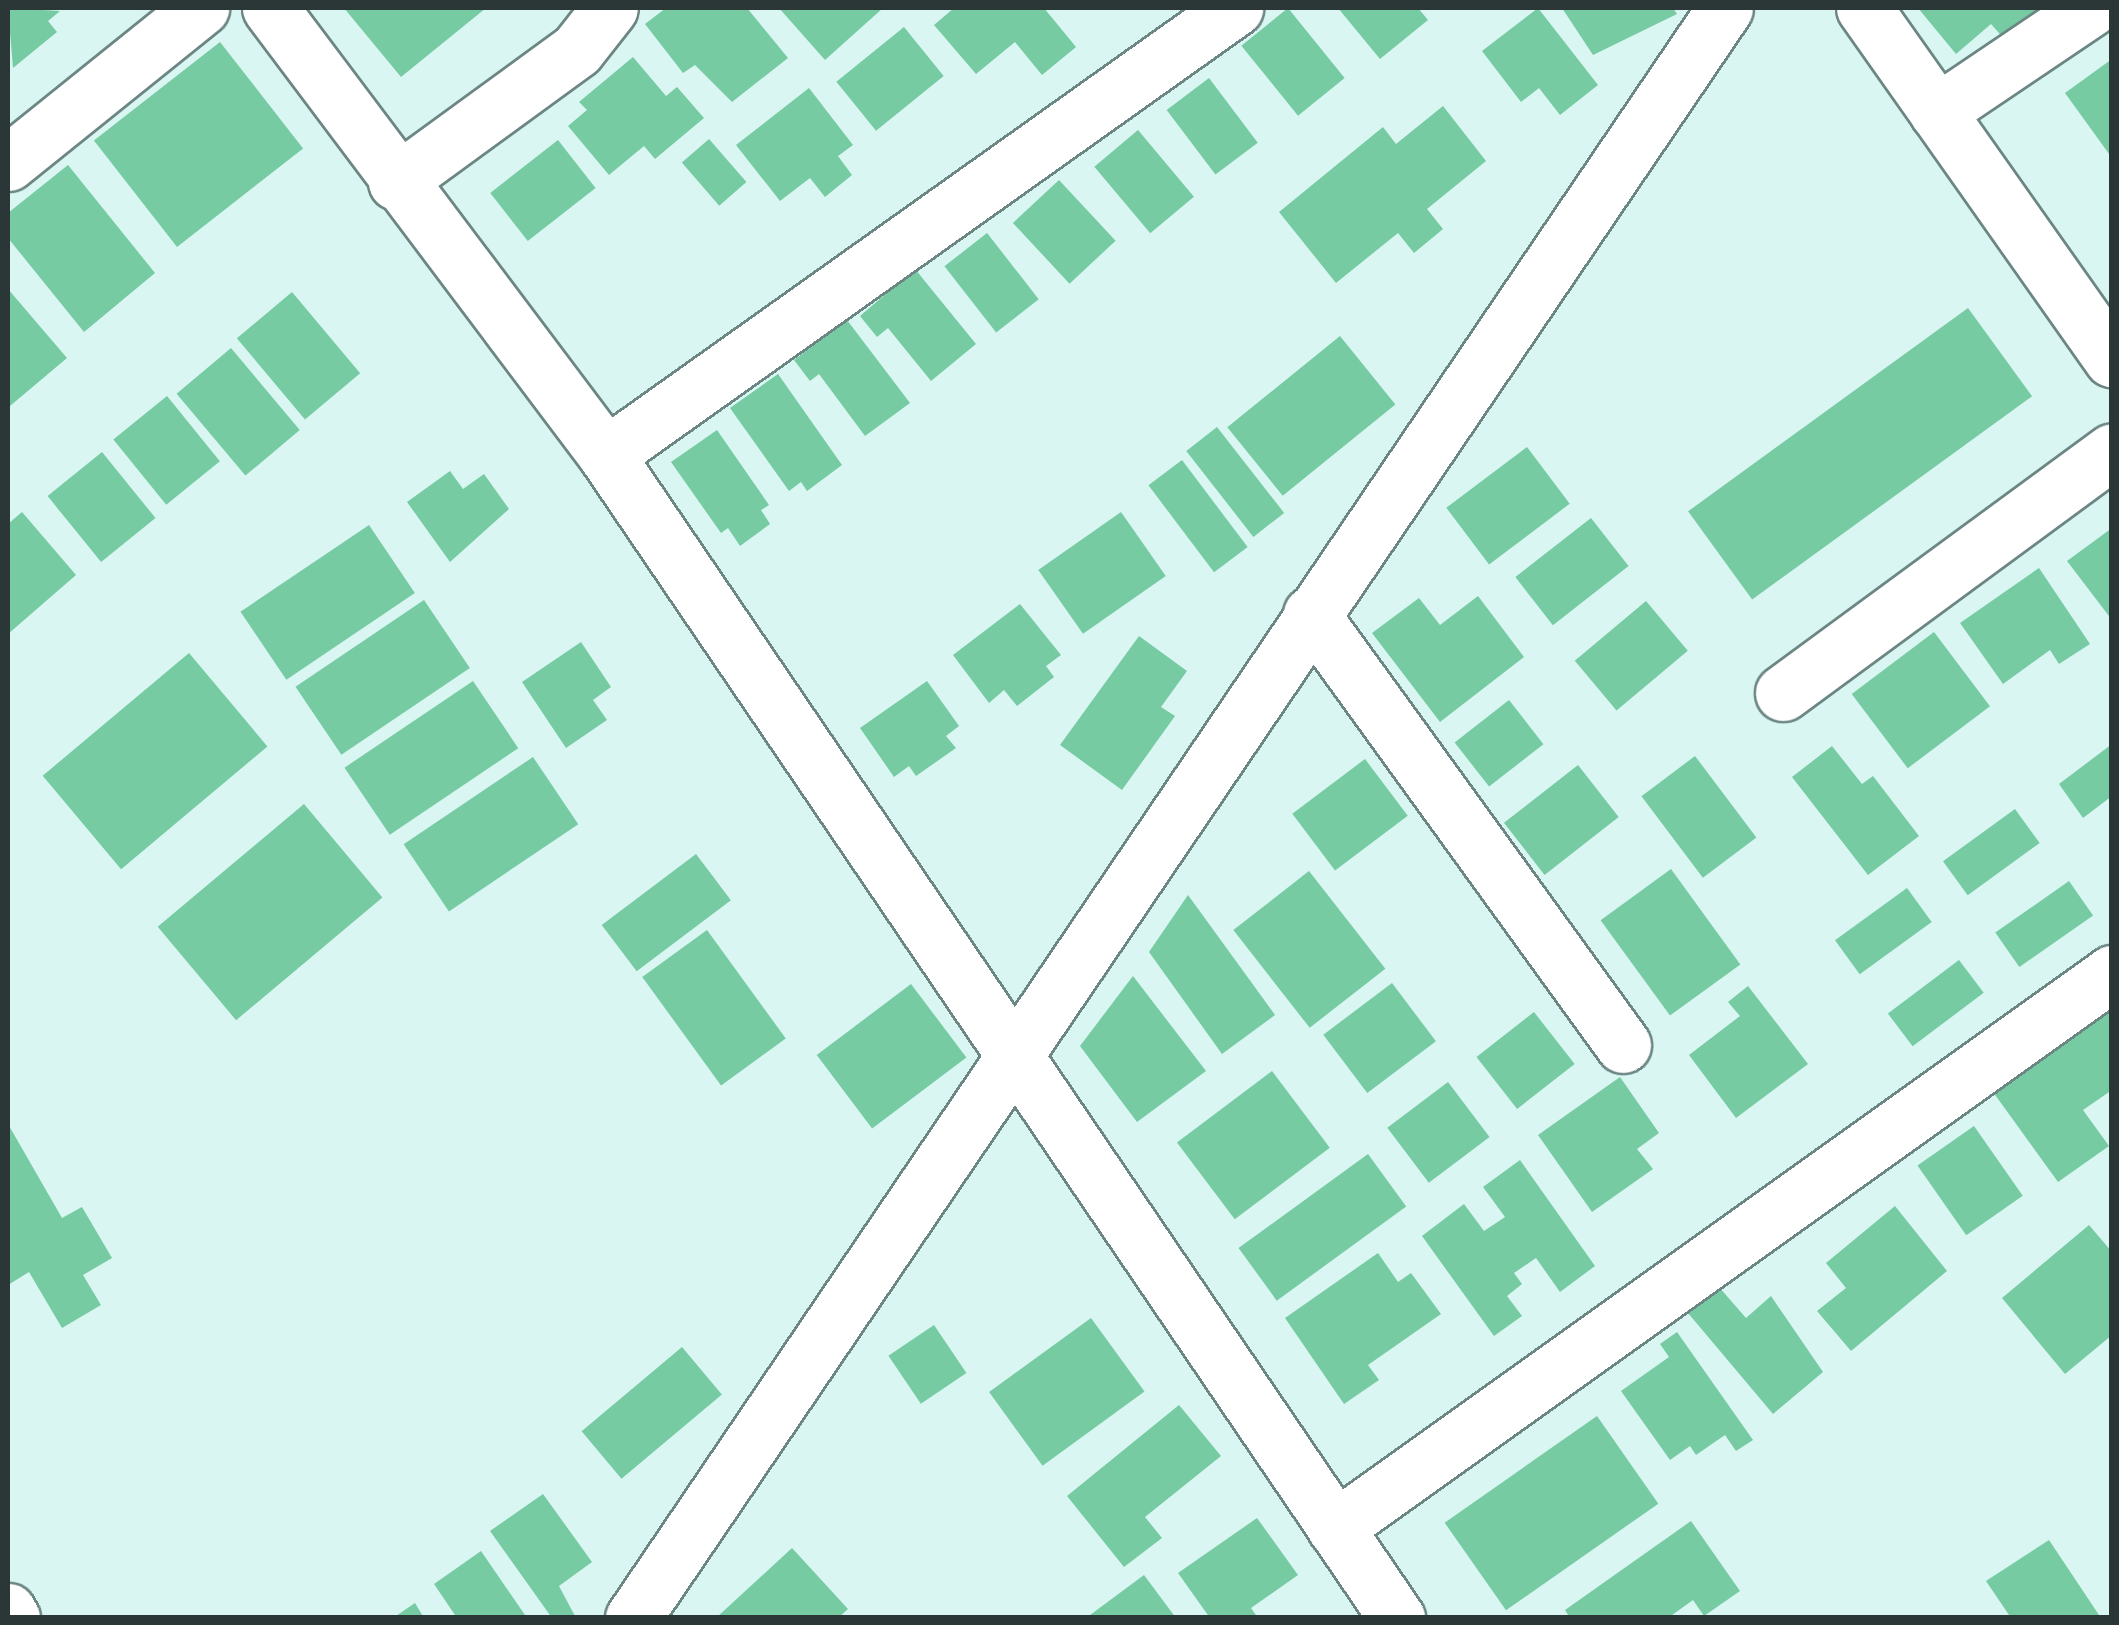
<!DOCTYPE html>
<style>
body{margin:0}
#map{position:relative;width:2119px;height:1625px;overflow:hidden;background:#d9f6f3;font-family:"Work Sans",sans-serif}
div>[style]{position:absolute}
.building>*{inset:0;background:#76cba2;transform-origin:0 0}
.roads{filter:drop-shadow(2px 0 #6c8684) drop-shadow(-2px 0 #6c8684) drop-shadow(0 2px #6c8684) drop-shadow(0 -2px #6c8684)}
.minor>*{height:55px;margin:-27.5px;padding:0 27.5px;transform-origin:27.5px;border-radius:27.5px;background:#fff}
span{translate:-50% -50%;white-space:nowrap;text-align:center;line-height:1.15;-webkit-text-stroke:8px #d9f6f3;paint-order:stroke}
.frame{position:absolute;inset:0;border:10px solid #2b3736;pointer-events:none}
</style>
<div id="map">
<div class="building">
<div style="clip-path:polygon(8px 8px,60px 11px,48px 21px,57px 32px,13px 68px)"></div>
<div style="clip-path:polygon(344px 8px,486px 8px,401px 77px)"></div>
<div style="clip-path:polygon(666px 8px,747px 8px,788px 58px,732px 102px,695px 65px,683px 73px,645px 24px)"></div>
<div style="clip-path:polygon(779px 8px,883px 8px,825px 60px)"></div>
<div style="clip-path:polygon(954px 8px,1044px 8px,1076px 47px,1042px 75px,1015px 42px,976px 74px,934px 25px)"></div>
<div style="left:1288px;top:8px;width:90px;height:60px;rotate:51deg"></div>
<div style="clip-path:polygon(1338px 8px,1418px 8px,1428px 20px,1380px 59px)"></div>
<div style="clip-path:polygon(1538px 8px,1598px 85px,1560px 115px,1539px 88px,1521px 102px,1482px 51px)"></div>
<div style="clip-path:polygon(1562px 8px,1673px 8px,1677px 14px,1593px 55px)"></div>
<div style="clip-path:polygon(1918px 8px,2048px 8px,2006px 41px,1991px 24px,1956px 54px)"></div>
<div style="left:904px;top:27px;width:63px;height:87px;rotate:51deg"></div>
<div style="left:220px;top:42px;width:135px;height:160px;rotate:52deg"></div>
<div style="clip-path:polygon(633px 57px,666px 96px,677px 87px,704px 118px,655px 159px,644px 146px,609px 175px,568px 126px,587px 110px,579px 102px)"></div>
<div style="clip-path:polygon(2112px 59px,2112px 158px,2065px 93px)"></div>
<div style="left:1209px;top:78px;width:81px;height:53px;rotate:53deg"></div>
<div style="clip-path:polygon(809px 88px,853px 145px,838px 156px,852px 175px,825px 197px,810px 178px,780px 201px,736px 145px)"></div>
<div style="clip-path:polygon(1443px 106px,1486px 161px,1427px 209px,1443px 229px,1414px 253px,1398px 233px,1336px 283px,1279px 212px,1383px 127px,1396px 144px)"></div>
<div style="left:1138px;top:130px;width:87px;height:57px;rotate:50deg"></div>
<div style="left:709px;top:139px;width:57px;height:36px;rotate:49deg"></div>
<div style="left:558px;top:140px;width:61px;height:86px;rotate:52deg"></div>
<div style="clip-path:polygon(68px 165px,155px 273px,84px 332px,8px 238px,8px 213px)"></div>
<div style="left:1059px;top:180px;width:83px;height:63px;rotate:47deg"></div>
<div style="left:987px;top:233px;width:84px;height:54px;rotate:52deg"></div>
<div style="clip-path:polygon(915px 269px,976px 344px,931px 381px,888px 328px,877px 337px,860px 316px)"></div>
<div style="clip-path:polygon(8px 289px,67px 358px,10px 406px,8px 402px)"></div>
<div style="left:292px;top:292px;width:106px;height:72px;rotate:50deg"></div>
<div style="left:1968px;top:308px;width:109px;height:346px;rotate:54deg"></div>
<div style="clip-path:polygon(847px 320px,910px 403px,865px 436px,819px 374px,810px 381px,794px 360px)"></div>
<div style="left:1340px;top:336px;width:88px;height:145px;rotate:51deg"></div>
<div style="left:231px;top:348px;width:107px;height:71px;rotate:50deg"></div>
<div style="clip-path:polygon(778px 374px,842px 465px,807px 491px,801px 482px,789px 491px,730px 408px)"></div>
<div style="left:167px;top:396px;width:84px;height:69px;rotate:51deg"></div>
<div style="left:1217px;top:427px;width:109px;height:39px;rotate:52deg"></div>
<div style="clip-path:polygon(717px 430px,769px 505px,761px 510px,770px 524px,740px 546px,728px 528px,721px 533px,671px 462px)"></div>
<div style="left:1527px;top:447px;width:71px;height:101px;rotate:53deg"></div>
<div style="left:102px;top:452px;width:85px;height:70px;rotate:51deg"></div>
<div style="left:1182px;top:460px;width:109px;height:42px;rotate:53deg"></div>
<div style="clip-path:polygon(450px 471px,463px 489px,484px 474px,509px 509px,450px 562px,407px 502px)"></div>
<div style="clip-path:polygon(22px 512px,76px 575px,8px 634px,8px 524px)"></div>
<div style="left:1121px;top:512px;width:78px;height:101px;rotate:55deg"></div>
<div style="left:1591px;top:518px;width:61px;height:96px;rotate:52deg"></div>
<div style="left:369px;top:525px;width:82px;height:155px;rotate:56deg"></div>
<div style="clip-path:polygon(2112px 528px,2112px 620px,2067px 561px)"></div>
<div style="clip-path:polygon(2039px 568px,2090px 644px,2059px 664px,2050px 650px,2003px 684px,1960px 623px)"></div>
<div style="clip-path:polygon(1478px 596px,1524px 657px,1440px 722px,1372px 633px,1419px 598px,1440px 625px)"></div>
<div style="left:424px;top:600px;width:82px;height:155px;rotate:56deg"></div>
<div style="left:1646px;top:601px;width:65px;height:93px;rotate:50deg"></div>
<div style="clip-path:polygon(1020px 604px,1061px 655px,1046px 666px,1054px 677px,1017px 706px,1004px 690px,989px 703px,953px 655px)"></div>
<div style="left:1934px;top:632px;width:93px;height:103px;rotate:53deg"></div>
<div style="clip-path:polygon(1139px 636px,1187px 671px,1161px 707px,1175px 716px,1122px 790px,1060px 745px)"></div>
<div style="clip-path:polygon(581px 642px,611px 687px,593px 700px,607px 720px,566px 748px,522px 682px)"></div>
<div style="left:189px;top:653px;width:122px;height:191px;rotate:50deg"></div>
<div style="left:473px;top:681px;width:81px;height:155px;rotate:56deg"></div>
<div style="clip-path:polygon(927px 681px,959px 726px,946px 736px,956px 748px,916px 776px,909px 766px,894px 777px,860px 728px)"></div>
<div style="left:1509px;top:700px;width:56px;height:69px;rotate:52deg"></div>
<div style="clip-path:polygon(2112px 744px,2112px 796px,2083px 818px,2059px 784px)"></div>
<div style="clip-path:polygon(1832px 746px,1862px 784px,1873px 776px,1919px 836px,1868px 875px,1792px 777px)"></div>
<div style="left:1695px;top:756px;width:102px;height:67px;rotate:53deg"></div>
<div style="left:533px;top:757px;width:81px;height:156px;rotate:56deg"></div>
<div style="left:1365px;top:759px;width:71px;height:91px;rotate:53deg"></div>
<div style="left:1578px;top:765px;width:66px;height:94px;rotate:52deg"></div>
<div style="left:304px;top:804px;width:122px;height:191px;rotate:50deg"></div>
<div style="left:2015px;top:809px;width:42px;height:89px;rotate:54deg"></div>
<div style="left:696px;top:854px;width:58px;height:118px;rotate:53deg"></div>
<div style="left:1671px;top:869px;width:118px;height:87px;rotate:54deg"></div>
<div style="left:1309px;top:871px;width:124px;height:96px;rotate:52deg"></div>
<div style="left:2069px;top:881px;width:42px;height:90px;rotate:55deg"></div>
<div style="left:1907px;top:888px;width:42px;height:89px;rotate:54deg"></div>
<div style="clip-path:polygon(1188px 895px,1275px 1015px,1222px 1054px,1149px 952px)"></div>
<div style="left:707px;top:930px;width:134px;height:80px;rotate:54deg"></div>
<div style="left:1959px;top:960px;width:41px;height:89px;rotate:53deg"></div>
<div style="clip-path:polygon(1133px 976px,1206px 1071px,1137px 1122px,1080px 1046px)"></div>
<div style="left:1392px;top:983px;width:73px;height:86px;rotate:53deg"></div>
<div style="left:911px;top:984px;width:92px;height:118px;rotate:53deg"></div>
<div style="clip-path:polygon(1748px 986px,1808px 1064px,1736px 1118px,1689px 1055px,1740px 1016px,1728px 1002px)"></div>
<div style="clip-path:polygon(2112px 1008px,2112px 1090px,2083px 1110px,2109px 1146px,2058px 1182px,1993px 1092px)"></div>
<div style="left:1534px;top:1012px;width:66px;height:73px;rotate:52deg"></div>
<div style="left:1272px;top:1071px;width:96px;height:119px;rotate:53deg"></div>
<div style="clip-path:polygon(1620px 1077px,1659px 1133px,1637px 1149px,1653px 1169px,1592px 1212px,1538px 1135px)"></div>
<div style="left:1448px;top:1082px;width:69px;height:76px;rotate:53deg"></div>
<div style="clip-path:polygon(8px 1124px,62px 1218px,82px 1207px,112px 1258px,83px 1275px,101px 1305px,62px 1328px,29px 1272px,8px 1285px)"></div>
<div style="left:1974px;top:1126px;width:85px;height:69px;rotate:55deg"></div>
<div style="left:1368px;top:1154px;width:65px;height:160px;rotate:54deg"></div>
<div style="clip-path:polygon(1520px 1160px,1595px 1266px,1560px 1292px,1536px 1258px,1514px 1273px,1522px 1284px,1507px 1296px,1522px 1316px,1494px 1336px,1422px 1236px,1464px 1204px,1484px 1231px,1505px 1217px,1483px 1187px)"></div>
<div style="clip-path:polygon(1895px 1206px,1947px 1271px,1851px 1351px,1817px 1311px,1846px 1288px,1826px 1263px)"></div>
<div style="clip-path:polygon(2089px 1225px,2112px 1252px,2112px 1335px,2065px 1374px,2002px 1298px)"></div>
<div style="clip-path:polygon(1378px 1253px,1398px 1282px,1411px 1273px,1441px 1314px,1368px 1365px,1379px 1380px,1344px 1404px,1285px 1318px)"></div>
<div style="clip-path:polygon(1719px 1287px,1746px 1318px,1771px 1296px,1823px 1372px,1773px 1414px,1688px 1313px)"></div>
<div style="left:1091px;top:1318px;width:91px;height:126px;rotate:54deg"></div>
<div style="left:934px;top:1325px;width:58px;height:55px;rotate:56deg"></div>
<div style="clip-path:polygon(1677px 1332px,1753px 1440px,1736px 1451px,1725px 1435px,1696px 1455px,1690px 1446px,1670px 1460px,1621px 1391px,1669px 1357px,1660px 1344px)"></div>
<div style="left:682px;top:1347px;width:62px;height:131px;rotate:50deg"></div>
<div style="clip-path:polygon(1179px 1405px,1221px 1456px,1145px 1517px,1162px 1538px,1124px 1567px,1067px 1496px)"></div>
<div style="left:1597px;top:1416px;width:107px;height:186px;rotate:55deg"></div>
<div style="clip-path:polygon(543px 1494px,592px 1562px,559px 1586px,576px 1618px,552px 1618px,490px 1531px)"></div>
<div style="clip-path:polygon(1257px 1518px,1298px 1575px,1251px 1608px,1258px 1618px,1210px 1618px,1178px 1573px)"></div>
<div style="clip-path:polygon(1691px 1521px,1740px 1591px,1704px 1616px,1693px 1600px,1668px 1618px,1570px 1618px,1565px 1610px)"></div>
<div style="clip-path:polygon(2049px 1540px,2101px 1618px,2011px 1618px,1986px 1581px)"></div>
<div style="clip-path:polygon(792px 1548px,848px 1609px,838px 1618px,716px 1618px)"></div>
<div style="clip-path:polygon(481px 1551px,527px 1618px,457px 1618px,434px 1584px)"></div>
<div style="clip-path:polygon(1144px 1575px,1176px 1618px,1086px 1618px)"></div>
<div style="clip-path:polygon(415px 1603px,424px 1618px,393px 1618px)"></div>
</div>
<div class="roads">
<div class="minor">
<div style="left:270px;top:8px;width:559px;rotate:53.07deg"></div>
<div style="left:606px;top:455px;width:1407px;rotate:55.78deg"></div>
<div style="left:1864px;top:8px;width:430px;rotate:54.8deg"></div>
<div style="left:1937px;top:112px;width:186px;rotate:-34deg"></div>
<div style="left:8px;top:163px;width:248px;rotate:-38.8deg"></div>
<div style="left:396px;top:182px;width:224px;rotate:-36.1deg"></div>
<div style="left:577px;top:50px;width:53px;rotate:-51.8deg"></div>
<div style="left:606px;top:455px;width:772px;rotate:-35.4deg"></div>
<div style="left:1311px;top:614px;width:532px;rotate:54.1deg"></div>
<div style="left:1783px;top:693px;width:408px;rotate:-36.3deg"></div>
<div style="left:1335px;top:1528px;width:955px;rotate:-35.54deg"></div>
<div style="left:8px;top:1611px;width:8px;rotate:60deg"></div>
<div style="left:633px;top:1618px;width:1945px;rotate:-55.85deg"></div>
</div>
</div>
<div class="frame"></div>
</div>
